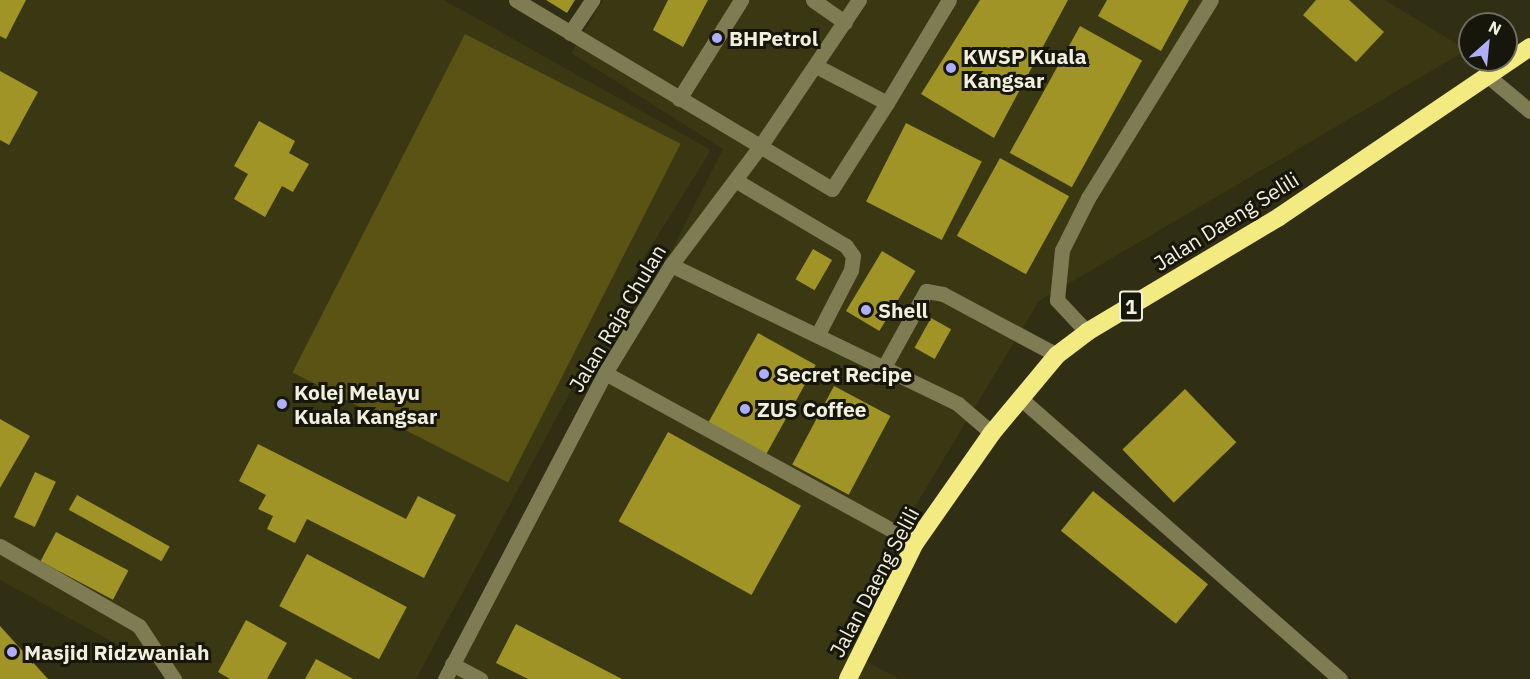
<!DOCTYPE html>
<style>
body{margin:0}
#map{position:relative;width:1530px;height:679px;overflow:hidden;background:#302e13;font-family:"IBM Plex Sans",sans-serif}
div>[style]{position:absolute}
.built>*{inset:0;background:#3a3713}
.green>*{inset:0;background:#5a5314;transform-origin:0 0}
.building>*{inset:0;background:#9f9425;transform-origin:0 0}
.minor>*{height:15px;margin:-7.5px;padding:0 7.5px;transform-origin:7.5px;border-radius:7.5px;background:#7f7c54}
.highway>*{height:18px;margin:-9px;padding:0 9px;transform-origin:9px;border-radius:9px;background:#f4ea82}
.dots>*{width:16px;height:16px;translate:-50% -50%;box-sizing:border-box;border:3px solid #17160a;border-radius:50%}
span{translate:-50% -50%;white-space:nowrap;text-align:center;line-height:1.15;-webkit-text-stroke:6px #17160a;paint-order:stroke}
.shield-label span{padding:2px 4px;background:#17160a;border:2px solid;border-radius:4px;-webkit-text-stroke-width:0}
.shield-label{font-size:20px;color:#f1f0df;font-weight:700}
.poi-label{font-size:21px;color:#f1f0df;font-weight:700}
.left{translate:0 -50%;text-align:left}
.street-label{font-size:21px;color:#f1f0df}
.north{position:absolute;left:1458px;top:12px;width:60px;height:60px;box-sizing:border-box;background:#17160a;border:2px solid #6e6d5f;border-radius:50%;rotate:27deg;font-size:16px;font-weight:700;line-height:24px;text-align:center;color:#f1f0df}
.north::after{content:'';display:block;margin:auto;width:21px;height:27px;background:#aeaefb;clip-path:polygon(50% 0,100% 100%,50% 72%,0 100%)}
</style>
<div id="map">
<div class="built">
<div style="clip-path:polygon(0 0,444px 0,711px 150px,634px 274px,416px 679px,180px 679px,0 580px)"></div>
<div style="clip-path:polygon(603px 0,1385px 0,1467px 50px,1039px 301px,832px 644px,900px 679px,454px 679px,723px 149px,571px 53px)"></div>
</div>
<div class="green">
<div style="left:465px;top:34px;width:242px;height:380px;rotate:27deg"></div>
</div>
<div class="building">
<div style="clip-path:polygon(0 0,26px 0,6px 39px,0 36px)"></div>
<div style="clip-path:polygon(546px 0,575px 0,567px 13px)"></div>
<div style="clip-path:polygon(668px 0,708px 0,683px 47px,653px 30px)"></div>
<div style="clip-path:polygon(980px 0,1068px 0,994px 138px,921px 94px)"></div>
<div style="clip-path:polygon(1107px 0,1189px 0,1161px 51px,1098px 16px)"></div>
<div style="clip-path:polygon(1316px 0,1349px 0,1384px 32px,1356px 62px,1303px 15px)"></div>
<div style="left:1080px;top:26px;width:71px;height:145px;rotate:29deg"></div>
<div style="clip-path:polygon(0 71px,38px 92px,9px 145px,0 140px)"></div>
<div style="clip-path:polygon(259px 121px,295px 141px,289px 153px,309px 164px,293px 192px,282px 186px,265px 217px,234px 199px,248px 174px,234px 166px)"></div>
<div style="left:906px;top:123px;width:85px;height:88px;rotate:27deg"></div>
<div style="left:1000px;top:158px;width:79px;height:89px;rotate:29deg"></div>
<div style="left:813px;top:249px;width:22px;height:35px;rotate:30deg"></div>
<div style="left:882px;top:251px;width:39px;height:70px;rotate:31deg"></div>
<div style="left:931px;top:318px;width:23px;height:34px;rotate:29deg"></div>
<div style="left:758px;top:333px;width:66px;height:103px;rotate:29deg"></div>
<div style="left:834px;top:386px;width:64px;height:89px;rotate:28deg"></div>
<div style="left:1185px;top:389px;width:74px;height:87px;rotate:46deg"></div>
<div style="clip-path:polygon(0 419px,30px 436px,0 488px)"></div>
<div style="left:668px;top:432px;width:152px;height:102px;rotate:29deg"></div>
<div style="clip-path:polygon(258px 444px,406px 519px,418px 496px,456px 515px,424px 578px,307px 519px,295px 543px,267px 529px,273px 516px,258px 509px,266px 495px,239px 481px)"></div>
<div style="left:35px;top:472px;width:23px;height:50px;rotate:25deg"></div>
<div style="left:1093px;top:491px;width:148px;height:51px;rotate:39deg"></div>
<div style="left:77px;top:495px;width:106px;height:17px;rotate:29deg"></div>
<div style="left:56px;top:532px;width:82px;height:33px;rotate:28deg"></div>
<div style="left:307px;top:554px;width:113px;height:59px;rotate:28deg"></div>
<div style="clip-path:polygon(246px 620px,287px 643px,267px 679px,230px 679px,218px 672px)"></div>
<div style="clip-path:polygon(516px 624px,622px 679px,528px 679px,496px 663px)"></div>
<div style="clip-path:polygon(0 626px,48px 679px,0 679px)"></div>
<div style="clip-path:polygon(316px 659px,353px 679px,305px 679px)"></div>
</div>
<div class="minor">
<div style="left:516px;top:0;width:368px;rotate:30.9deg"></div>
<div style="left:832px;top:189px;width:102px;rotate:-57.4deg"></div>
<div style="left:813px;top:0;width:39px;rotate:35deg"></div>
<div style="left:570px;top:33px;width:40px;rotate:-56deg"></div>
<div style="left:816px;top:66px;width:80px;rotate:27.5deg"></div>
<div style="left:887px;top:103px;width:120px;rotate:-59deg"></div>
<div style="left:1489px;top:77px;width:53px;rotate:39.7deg"></div>
<div style="left:679px;top:99px;width:117px;rotate:-57.9deg"></div>
<div style="left:735px;top:180px;width:129px;rotate:30.7deg"></div>
<div style="left:846px;top:246px;width:12px;rotate:55deg"></div>
<div style="left:853px;top:256px;width:14px;rotate:98deg"></div>
<div style="left:851px;top:270px;width:72px;rotate:117.3deg"></div>
<div style="left:671px;top:265px;width:319px;rotate:25.8deg"></div>
<div style="left:958px;top:404px;width:45px;rotate:40.5deg"></div>
<div style="left:1087px;top:332px;width:44px;rotate:-133.2deg"></div>
<div style="left:1057px;top:300px;width:50px;rotate:-84.3deg"></div>
<div style="left:1062px;top:250px;width:58px;rotate:-63.4deg"></div>
<div style="left:1088px;top:198px;width:233px;rotate:-58.2deg"></div>
<div style="left:884px;top:367px;width:87px;rotate:-61.1deg"></div>
<div style="left:926px;top:291px;width:17px;rotate:10deg"></div>
<div style="left:943px;top:294px;width:129px;rotate:28.2deg"></div>
<div style="left:605px;top:373px;width:354px;rotate:28.7deg"></div>
<div style="left:1020px;top:398px;width:426px;rotate:41.3deg"></div>
<div style="left:0;top:546px;width:160px;rotate:29.9deg"></div>
<div style="left:139px;top:626px;width:64px;rotate:56.6deg"></div>
<div style="left:452px;top:664px;width:32px;rotate:28deg"></div>
<div style="left:445px;top:679px;width:345px;rotate:-62.4deg"></div>
<div style="left:605px;top:373px;width:127px;rotate:-58.6deg"></div>
<div style="left:671px;top:265px;width:146px;rotate:-53.1deg"></div>
<div style="left:759px;top:148px;width:179px;rotate:-56deg"></div>
</div>
<div class="highway">
<div style="left:848px;top:679px;width:152px;rotate:-63.8deg"></div>
<div style="left:915px;top:543px;width:134px;rotate:-55deg"></div>
<div style="left:992px;top:433px;width:102px;rotate:-50.2deg"></div>
<div style="left:1057px;top:355px;width:38px;rotate:-37deg"></div>
<div style="left:1087px;top:332px;width:224px;rotate:-30.9deg"></div>
<div style="left:1279px;top:217px;width:303px;rotate:-34.1deg"></div>
</div>
<div class="dots">
<div style="left:717px;top:38px;background:#aeaefb"></div>
<div style="left:951px;top:68px;background:#aeaefb"></div>
<div style="left:866px;top:310px;background:#aeaefb"></div>
<div style="left:764px;top:374px;background:#aeaefb"></div>
<div style="left:282px;top:404px;background:#aeaefb"></div>
<div style="left:745px;top:409px;background:#aeaefb"></div>
<div style="left:12px;top:652px;background:#aeaefb"></div>
</div>
<div class="shield-label">
<span style="left:1131px;top:306px">1</span>
</div>
<div class="poi-label">
<span class="left" style="left:729px;top:38px">BHPetrol</span>
<span class="left" style="left:963px;top:68px">KWSP Kuala<br>Kangsar</span>
<span class="left" style="left:878px;top:310px">Shell</span>
<span class="left" style="left:776px;top:374px">Secret Recipe</span>
<span class="left" style="left:294px;top:404px">Kolej Melayu<br>Kuala Kangsar</span>
<span class="left" style="left:757px;top:409px">ZUS Coffee</span>
<span class="left" style="left:24px;top:652px">Masjid Ridzwaniah</span>
</div>
<div class="street-label">
<span style="left:1226px;top:221px;rotate:-32deg">Jalan Daeng Selili</span>
<span style="left:617px;top:318px;rotate:-59deg">Jalan Raja Chulan</span>
<span style="left:874px;top:582px;rotate:-62deg">Jalan Daeng Selili</span>
</div>
<div class="north">N</div>
</div>
